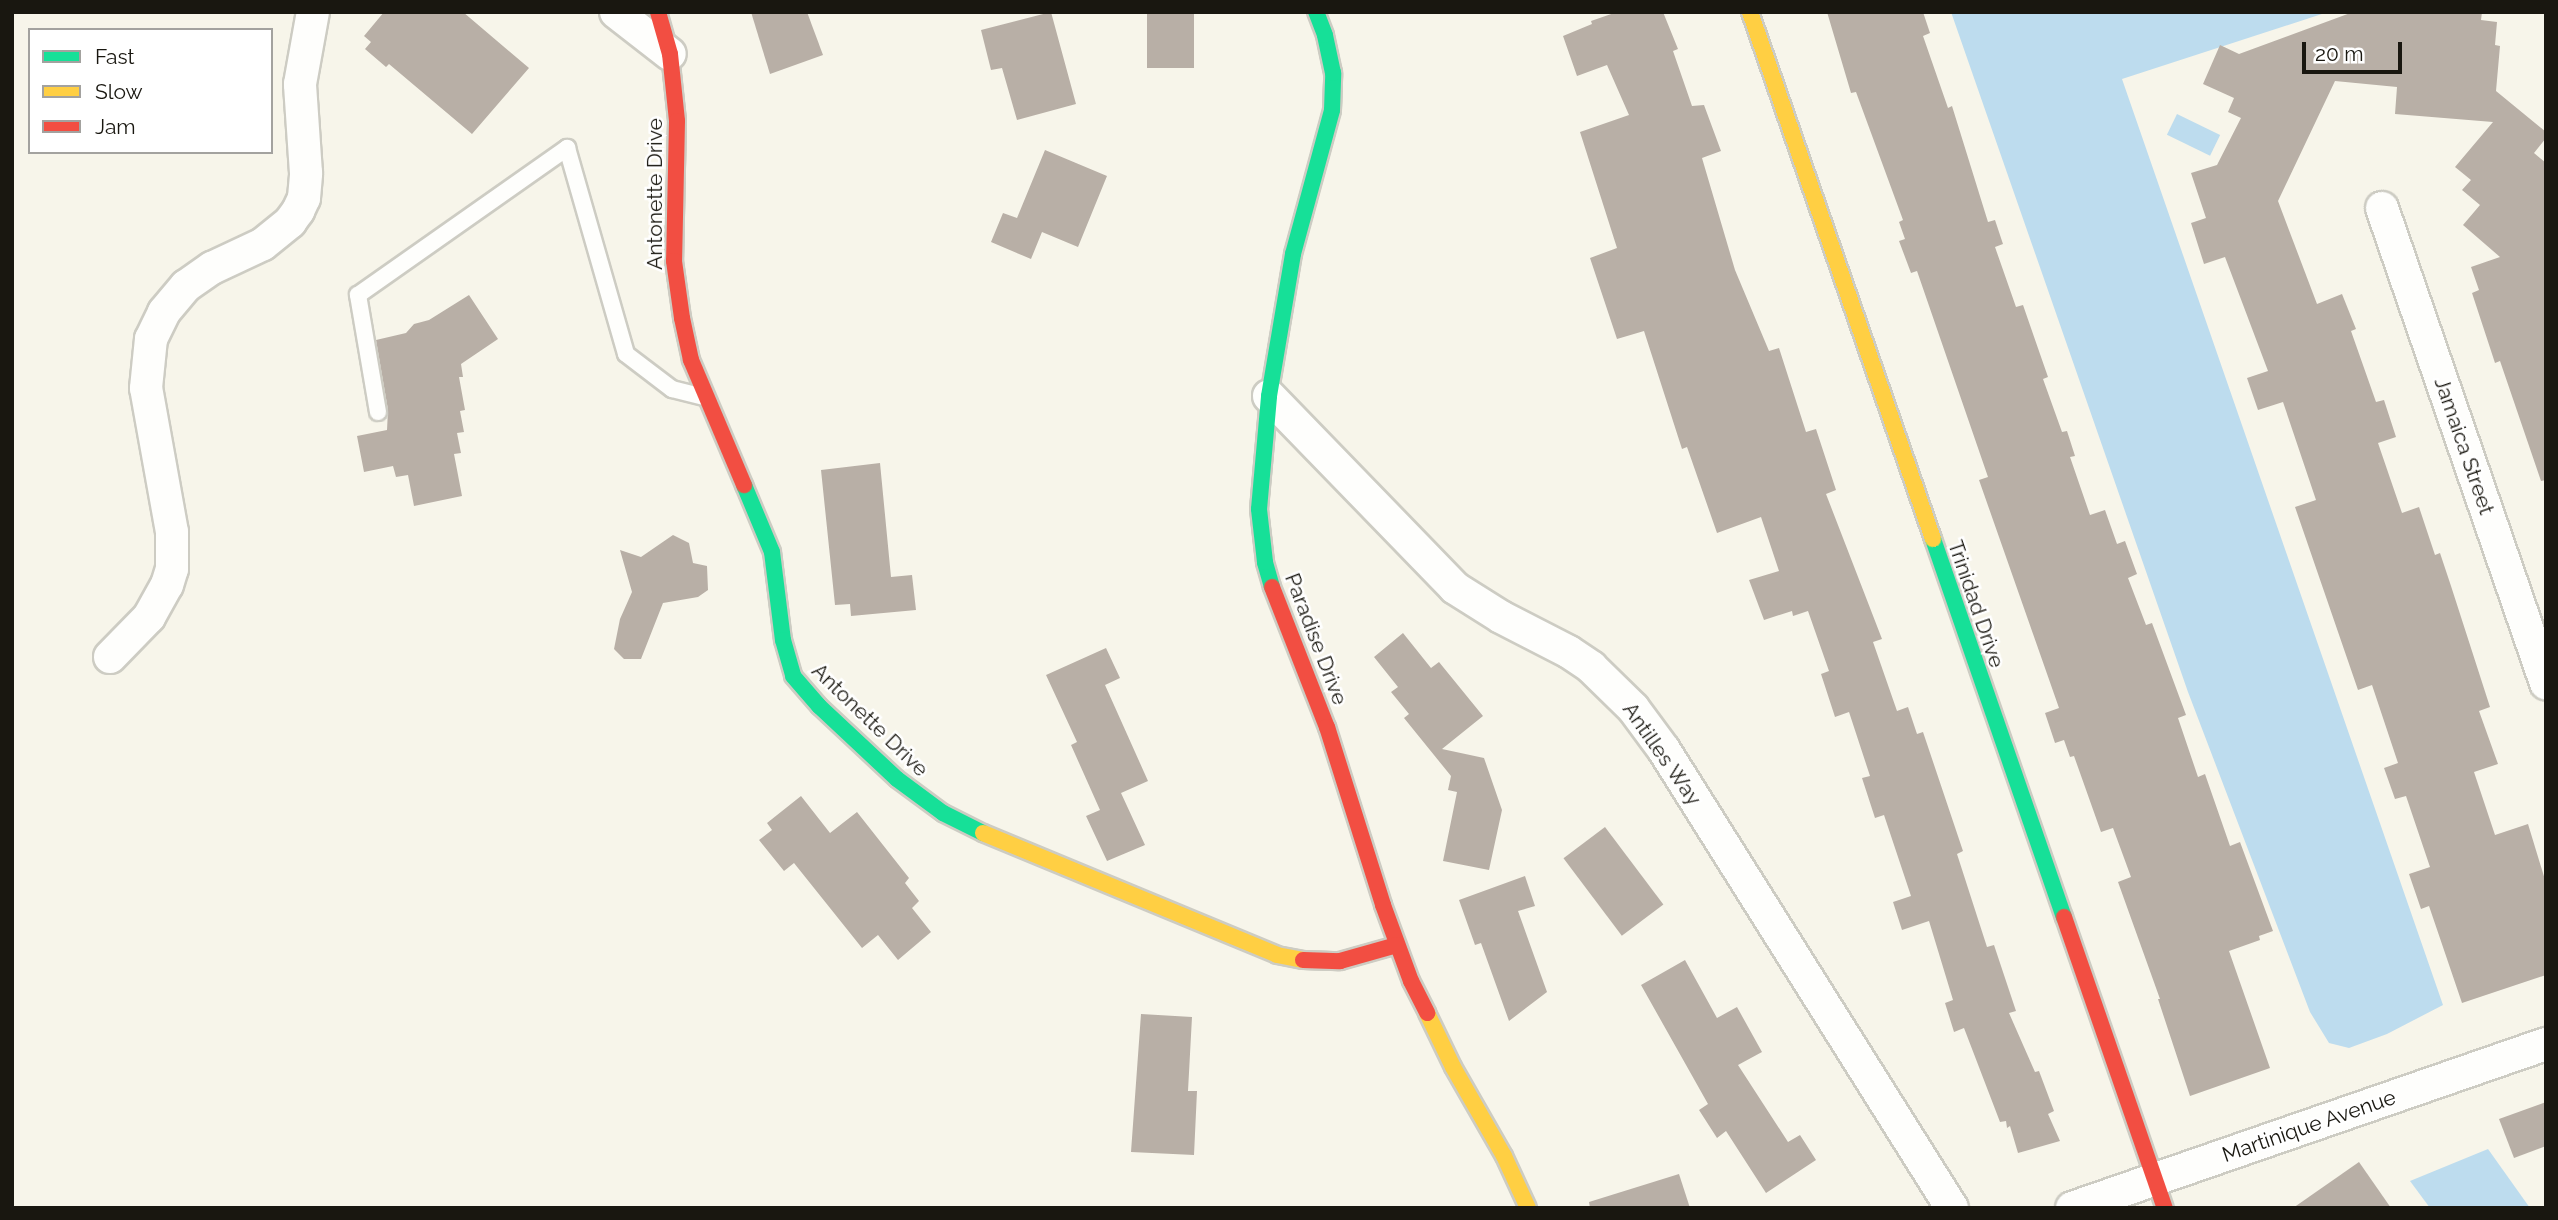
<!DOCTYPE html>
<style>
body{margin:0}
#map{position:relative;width:2558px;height:1220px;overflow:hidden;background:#f7f5ea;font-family:Raleway,sans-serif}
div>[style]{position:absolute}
.water>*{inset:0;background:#bddcee;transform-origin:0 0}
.building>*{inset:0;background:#b8afa6;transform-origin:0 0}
.roads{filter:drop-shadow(2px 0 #cdccc3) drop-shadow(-2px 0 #cdccc3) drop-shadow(0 2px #cdccc3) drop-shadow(0 -2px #cdccc3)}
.lane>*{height:16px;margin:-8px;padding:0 8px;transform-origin:8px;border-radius:8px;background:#fefefc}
.street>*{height:32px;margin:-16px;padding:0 16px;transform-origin:16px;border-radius:16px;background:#fefefc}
.fast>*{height:16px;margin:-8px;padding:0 8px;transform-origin:8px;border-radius:8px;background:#16e098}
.slow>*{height:16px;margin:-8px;padding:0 8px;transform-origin:8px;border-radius:8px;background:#ffcf43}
.jam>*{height:16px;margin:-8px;padding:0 8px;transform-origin:8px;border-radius:8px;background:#f24e42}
span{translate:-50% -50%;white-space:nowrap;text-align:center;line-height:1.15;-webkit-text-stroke:5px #fff;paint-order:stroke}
.street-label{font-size:21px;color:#191710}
.frame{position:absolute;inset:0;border:14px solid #191710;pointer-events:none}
.legend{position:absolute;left:28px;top:28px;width:245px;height:126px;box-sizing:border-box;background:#fff;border:2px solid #a3a29f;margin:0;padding:9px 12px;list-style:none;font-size:21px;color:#191710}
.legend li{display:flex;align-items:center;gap:14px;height:35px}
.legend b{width:35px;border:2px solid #a3a29f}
.scale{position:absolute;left:2302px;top:42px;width:100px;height:32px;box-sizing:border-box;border:4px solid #191710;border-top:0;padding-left:9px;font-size:21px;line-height:24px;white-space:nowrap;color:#191710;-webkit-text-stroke:5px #fff;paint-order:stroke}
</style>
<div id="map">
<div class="water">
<div style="clip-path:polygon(1951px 12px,2328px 12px,2122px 79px,2443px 1005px,2387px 1034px,2349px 1048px,2329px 1043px,2310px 1012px,2188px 692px)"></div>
<div style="left:2177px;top:114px;width:48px;height:23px;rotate:26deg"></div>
<div style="clip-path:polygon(2488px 1149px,2530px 1208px,2430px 1208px,2410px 1181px)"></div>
</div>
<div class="building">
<div style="clip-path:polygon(384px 12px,463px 12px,529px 68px,472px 134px,389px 64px,386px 67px,365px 49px,371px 42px,364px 36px)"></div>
<div style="clip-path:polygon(751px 12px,807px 12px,823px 55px,770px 74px)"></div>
<div style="clip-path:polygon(1051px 12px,1076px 104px,1017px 120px,1002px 68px,991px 70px,981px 30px)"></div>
<div style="left:1147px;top:12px;width:47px;height:56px"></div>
<div style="clip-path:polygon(1617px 12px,1663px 12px,1678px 49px,1673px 51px,1692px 106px,1704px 105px,1721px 151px,1702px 158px,1735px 270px,1769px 351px,1779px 348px,1806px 432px,1816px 429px,1836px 490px,1826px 494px,1882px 639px,1873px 642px,1897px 711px,1908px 707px,1917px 734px,1923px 732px,1963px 851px,1957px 854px,1987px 947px,1994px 945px,2016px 1011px,2009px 1013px,2035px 1072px,2039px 1071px,2054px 1111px,2048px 1114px,2060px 1141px,2018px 1153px,2010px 1126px,2007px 1128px,2006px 1121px,2000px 1122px,1964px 1028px,1954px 1032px,1945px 1003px,1953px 1000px,1929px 921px,1902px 930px,1893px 902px,1911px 896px,1884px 815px,1875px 818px,1862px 778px,1870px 776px,1849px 712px,1835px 717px,1821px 674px,1829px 671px,1808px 611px,1793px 616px,1792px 611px,1764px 620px,1749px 580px,1779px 571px,1761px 517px,1717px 533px,1687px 447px,1682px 449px,1644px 331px,1617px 339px,1590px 258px,1617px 248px,1580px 132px,1629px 115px,1607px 65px,1577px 76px,1563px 36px,1592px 24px,1591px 21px)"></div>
<div style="clip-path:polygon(1827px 12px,1923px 12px,1930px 33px,1923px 36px,1948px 108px,1952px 106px,1988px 222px,1995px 220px,2003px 244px,1995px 247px,2016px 307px,2023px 305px,2048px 377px,2043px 379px,2062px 432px,2067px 431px,2075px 456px,2070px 457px,2090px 515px,2105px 510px,2117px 544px,2125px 541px,2137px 574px,2128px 578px,2146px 625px,2152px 623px,2186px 715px,2178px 718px,2198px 777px,2205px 774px,2230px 846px,2240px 842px,2273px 931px,2259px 936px,2260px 940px,2229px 951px,2270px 1068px,2190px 1096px,2158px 999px,2160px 999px,2118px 882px,2131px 877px,2113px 828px,2101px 832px,2074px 756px,2070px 757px,2064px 740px,2055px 743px,2045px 713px,2059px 708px,1979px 480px,1988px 477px,1917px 271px,1911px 273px,1899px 241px,1905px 239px,1899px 222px,1903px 220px,1856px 92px,1851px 93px)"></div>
<div style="clip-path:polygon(2353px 12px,2482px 12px,2481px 20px,2497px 22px,2495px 45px,2500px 46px,2496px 91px,2546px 132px,2546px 138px,2534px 153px,2546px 163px,2546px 480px,2541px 481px,2500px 361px,2495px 363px,2472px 293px,2479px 290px,2471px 267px,2500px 257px,2463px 225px,2480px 205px,2462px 190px,2471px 180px,2455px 167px,2493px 122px,2395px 114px,2397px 87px,2335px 81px,2278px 201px,2317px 304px,2342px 294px,2356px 329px,2351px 331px,2376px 402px,2384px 400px,2396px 437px,2378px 443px,2402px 513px,2419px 507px,2435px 555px,2440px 553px,2451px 586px,2490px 707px,2479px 711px,2498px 764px,2474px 772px,2495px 835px,2528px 824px,2546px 883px,2546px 975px,2462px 1003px,2429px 906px,2421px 909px,2409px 874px,2430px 867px,2406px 796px,2395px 799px,2384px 768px,2398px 763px,2372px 685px,2358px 690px,2295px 507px,2316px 500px,2283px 402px,2258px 410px,2247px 378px,2268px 371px,2225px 257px,2204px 264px,2191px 223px,2206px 218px,2191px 173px,2217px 165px,2241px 118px,2228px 112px,2234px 98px,2203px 84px,2220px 45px,2239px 54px)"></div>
<div style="clip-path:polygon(1045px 150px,1107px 176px,1078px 247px,1042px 232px,1031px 259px,991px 242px,1003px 213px,1017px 218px)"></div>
<div style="clip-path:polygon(469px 295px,498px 339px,461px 364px,463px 377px,459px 377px,465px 410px,460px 411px,464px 432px,457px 433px,461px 453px,454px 454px,462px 496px,414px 506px,408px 475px,396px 477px,393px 466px,364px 472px,357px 436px,387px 430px,388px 410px,376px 340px,406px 333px,414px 324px,429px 320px)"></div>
<div style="clip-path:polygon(880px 463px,891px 577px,912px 575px,916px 610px,851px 616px,850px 604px,835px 605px,821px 470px)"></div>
<div style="clip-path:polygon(673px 535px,689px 543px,693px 563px,707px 566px,708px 590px,698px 597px,663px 603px,641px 659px,624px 659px,614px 649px,620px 619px,632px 592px,620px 550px,641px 557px)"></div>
<div style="clip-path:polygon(1403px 633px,1431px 668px,1439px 662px,1483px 716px,1442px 749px,1484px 758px,1502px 810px,1489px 870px,1443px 861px,1457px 792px,1448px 790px,1451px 776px,1404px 718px,1409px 714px,1391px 692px,1398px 687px,1374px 657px)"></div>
<div style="clip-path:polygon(1106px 648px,1120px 678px,1105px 685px,1148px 781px,1121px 793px,1145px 845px,1107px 861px,1086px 816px,1100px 810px,1071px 745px,1077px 742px,1046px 675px)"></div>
<div style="clip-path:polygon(801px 796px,830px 833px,857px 812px,909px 878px,905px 883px,919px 901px,912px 908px,931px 932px,898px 960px,878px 935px,862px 948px,794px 863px,784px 871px,759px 840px,772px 830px,767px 823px)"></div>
<div style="left:1605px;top:827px;width:97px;height:52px;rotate:53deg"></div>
<div style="clip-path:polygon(1525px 876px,1535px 906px,1518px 911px,1547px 992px,1509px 1021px,1481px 943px,1475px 945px,1459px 900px)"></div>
<div style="clip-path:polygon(1685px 960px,1717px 1018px,1737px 1007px,1762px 1052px,1738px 1065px,1788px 1142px,1800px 1135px,1816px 1160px,1766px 1193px,1726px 1131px,1717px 1138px,1699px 1110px,1708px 1104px,1641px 985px)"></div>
<div style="clip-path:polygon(1141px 1014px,1192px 1017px,1188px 1091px,1197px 1091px,1194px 1155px,1131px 1152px)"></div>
<div style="clip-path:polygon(2546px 1102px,2546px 1146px,2514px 1158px,2499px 1119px)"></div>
<div style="clip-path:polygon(2359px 1162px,2391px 1208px,2293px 1208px)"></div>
<div style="clip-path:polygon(1679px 1174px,1690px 1208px,1590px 1208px,1589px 1202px)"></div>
</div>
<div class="roads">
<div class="lane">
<div style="left:378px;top:412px;width:119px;rotate:-99.7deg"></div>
<div style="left:358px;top:295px;width:256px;rotate:-35.1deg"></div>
<div style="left:567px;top:148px;width:214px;rotate:74deg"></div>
<div style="left:626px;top:354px;width:58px;rotate:37.3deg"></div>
<div style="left:672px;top:389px;width:34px;rotate:14deg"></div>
</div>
<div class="street">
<div style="left:616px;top:12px;width:68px;rotate:37.9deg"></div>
<div style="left:2382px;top:208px;width:503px;rotate:70.95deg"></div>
<div style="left:1269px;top:396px;width:267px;rotate:45.9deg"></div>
<div style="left:1455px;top:588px;width:54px;rotate:32.2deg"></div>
<div style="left:1501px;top:617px;width:76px;rotate:27.2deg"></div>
<div style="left:1569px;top:652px;width:27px;rotate:34deg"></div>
<div style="left:1591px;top:667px;width:59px;rotate:44.3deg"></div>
<div style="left:1633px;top:708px;width:52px;rotate:53.6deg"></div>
<div style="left:1664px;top:750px;width:541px;rotate:57.84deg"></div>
<div style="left:110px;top:657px;width:56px;rotate:-45.7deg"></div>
<div style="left:149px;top:617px;width:37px;rotate:-61deg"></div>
<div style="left:167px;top:585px;width:17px;rotate:-73deg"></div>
<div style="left:172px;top:569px;width:37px;rotate:-90deg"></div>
<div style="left:172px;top:532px;width:146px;rotate:-100.2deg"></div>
<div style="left:146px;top:388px;width:49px;rotate:-84.2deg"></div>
<div style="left:151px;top:339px;width:30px;rotate:-64deg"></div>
<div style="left:164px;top:312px;width:34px;rotate:-50deg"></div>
<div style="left:186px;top:286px;width:32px;rotate:-35deg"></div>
<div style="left:212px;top:268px;width:56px;rotate:-25.2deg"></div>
<div style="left:263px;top:244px;width:35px;rotate:-39deg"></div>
<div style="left:290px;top:222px;width:14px;rotate:-54deg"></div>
<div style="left:298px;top:211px;width:14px;rotate:-65deg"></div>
<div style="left:304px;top:198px;width:25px;rotate:-85deg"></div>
<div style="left:306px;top:173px;width:89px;rotate:-93.9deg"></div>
<div style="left:300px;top:84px;width:73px;rotate:-79.8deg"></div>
<div style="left:2072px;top:1208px;width:502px;rotate:-19.09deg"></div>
</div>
<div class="fast">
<div style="left:744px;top:485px;width:73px;rotate:67.3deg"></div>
<div style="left:772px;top:552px;width:89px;rotate:82.9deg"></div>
<div style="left:783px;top:640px;width:37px;rotate:74deg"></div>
<div style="left:793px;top:676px;width:40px;rotate:49deg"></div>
<div style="left:819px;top:706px;width:107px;rotate:43.1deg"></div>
<div style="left:897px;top:779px;width:57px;rotate:36.5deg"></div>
<div style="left:943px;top:813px;width:45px;rotate:26.6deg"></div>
<div style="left:1933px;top:539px;width:400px;rotate:70.9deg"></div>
<div style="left:1272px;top:587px;width:26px;rotate:-106deg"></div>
<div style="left:1265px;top:562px;width:53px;rotate:-96.5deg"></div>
<div style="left:1259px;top:509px;width:113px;rotate:-84.9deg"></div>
<div style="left:1269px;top:396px;width:144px;rotate:-80.4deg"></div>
<div style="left:1293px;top:254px;width:149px;rotate:-74.8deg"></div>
<div style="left:1332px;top:110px;width:37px;rotate:-88deg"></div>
<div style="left:1333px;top:73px;width:39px;rotate:-102deg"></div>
<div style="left:1325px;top:35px;width:25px;rotate:-111deg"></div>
</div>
<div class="slow">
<div style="left:1750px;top:12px;width:558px;rotate:70.85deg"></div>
<div style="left:983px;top:833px;width:318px;rotate:22.5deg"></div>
<div style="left:1277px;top:955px;width:26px;rotate:11deg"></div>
<div style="left:1427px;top:1013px;width:60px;rotate:64.3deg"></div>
<div style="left:1453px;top:1067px;width:103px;rotate:60.2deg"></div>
<div style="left:1504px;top:1156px;width:57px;rotate:65.2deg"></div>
</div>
<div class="jam">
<div style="left:658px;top:12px;width:44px;rotate:74.1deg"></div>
<div style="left:670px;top:54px;width:67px;rotate:84deg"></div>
<div style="left:677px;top:121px;width:140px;rotate:91.2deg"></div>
<div style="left:674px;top:261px;width:58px;rotate:82deg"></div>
<div style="left:682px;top:318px;width:43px;rotate:77.9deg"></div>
<div style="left:691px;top:360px;width:136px;rotate:67deg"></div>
<div style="left:1272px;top:587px;width:150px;rotate:68.6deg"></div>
<div style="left:1327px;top:727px;width:187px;rotate:72.5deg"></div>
<div style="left:1383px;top:905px;width:81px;rotate:69.8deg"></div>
<div style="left:1411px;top:981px;width:36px;rotate:63deg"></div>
<div style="left:2064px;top:917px;width:308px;rotate:70.9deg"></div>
<div style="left:1303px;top:960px;width:37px;rotate:2deg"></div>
<div style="left:1340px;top:961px;width:59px;rotate:-15.7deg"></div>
</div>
</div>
<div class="street-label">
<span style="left:655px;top:194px;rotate:-90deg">Antonette Drive</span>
<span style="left:2464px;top:446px;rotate:71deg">Jamaica Street</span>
<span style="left:1976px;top:604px;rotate:71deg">Trinidad Drive</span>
<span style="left:1316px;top:639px;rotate:69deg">Paradise Drive</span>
<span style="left:870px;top:720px;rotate:44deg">Antonette Drive</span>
<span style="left:1662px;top:754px;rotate:55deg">Antilles Way</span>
<span style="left:2309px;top:1126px;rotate:-19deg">Martinique Avenue</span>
</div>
<div class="frame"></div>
<ul class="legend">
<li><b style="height:9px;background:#16e098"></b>Fast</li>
<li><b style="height:9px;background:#ffcf43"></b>Slow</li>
<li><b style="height:9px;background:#f24e42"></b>Jam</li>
</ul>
<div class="scale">20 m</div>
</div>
